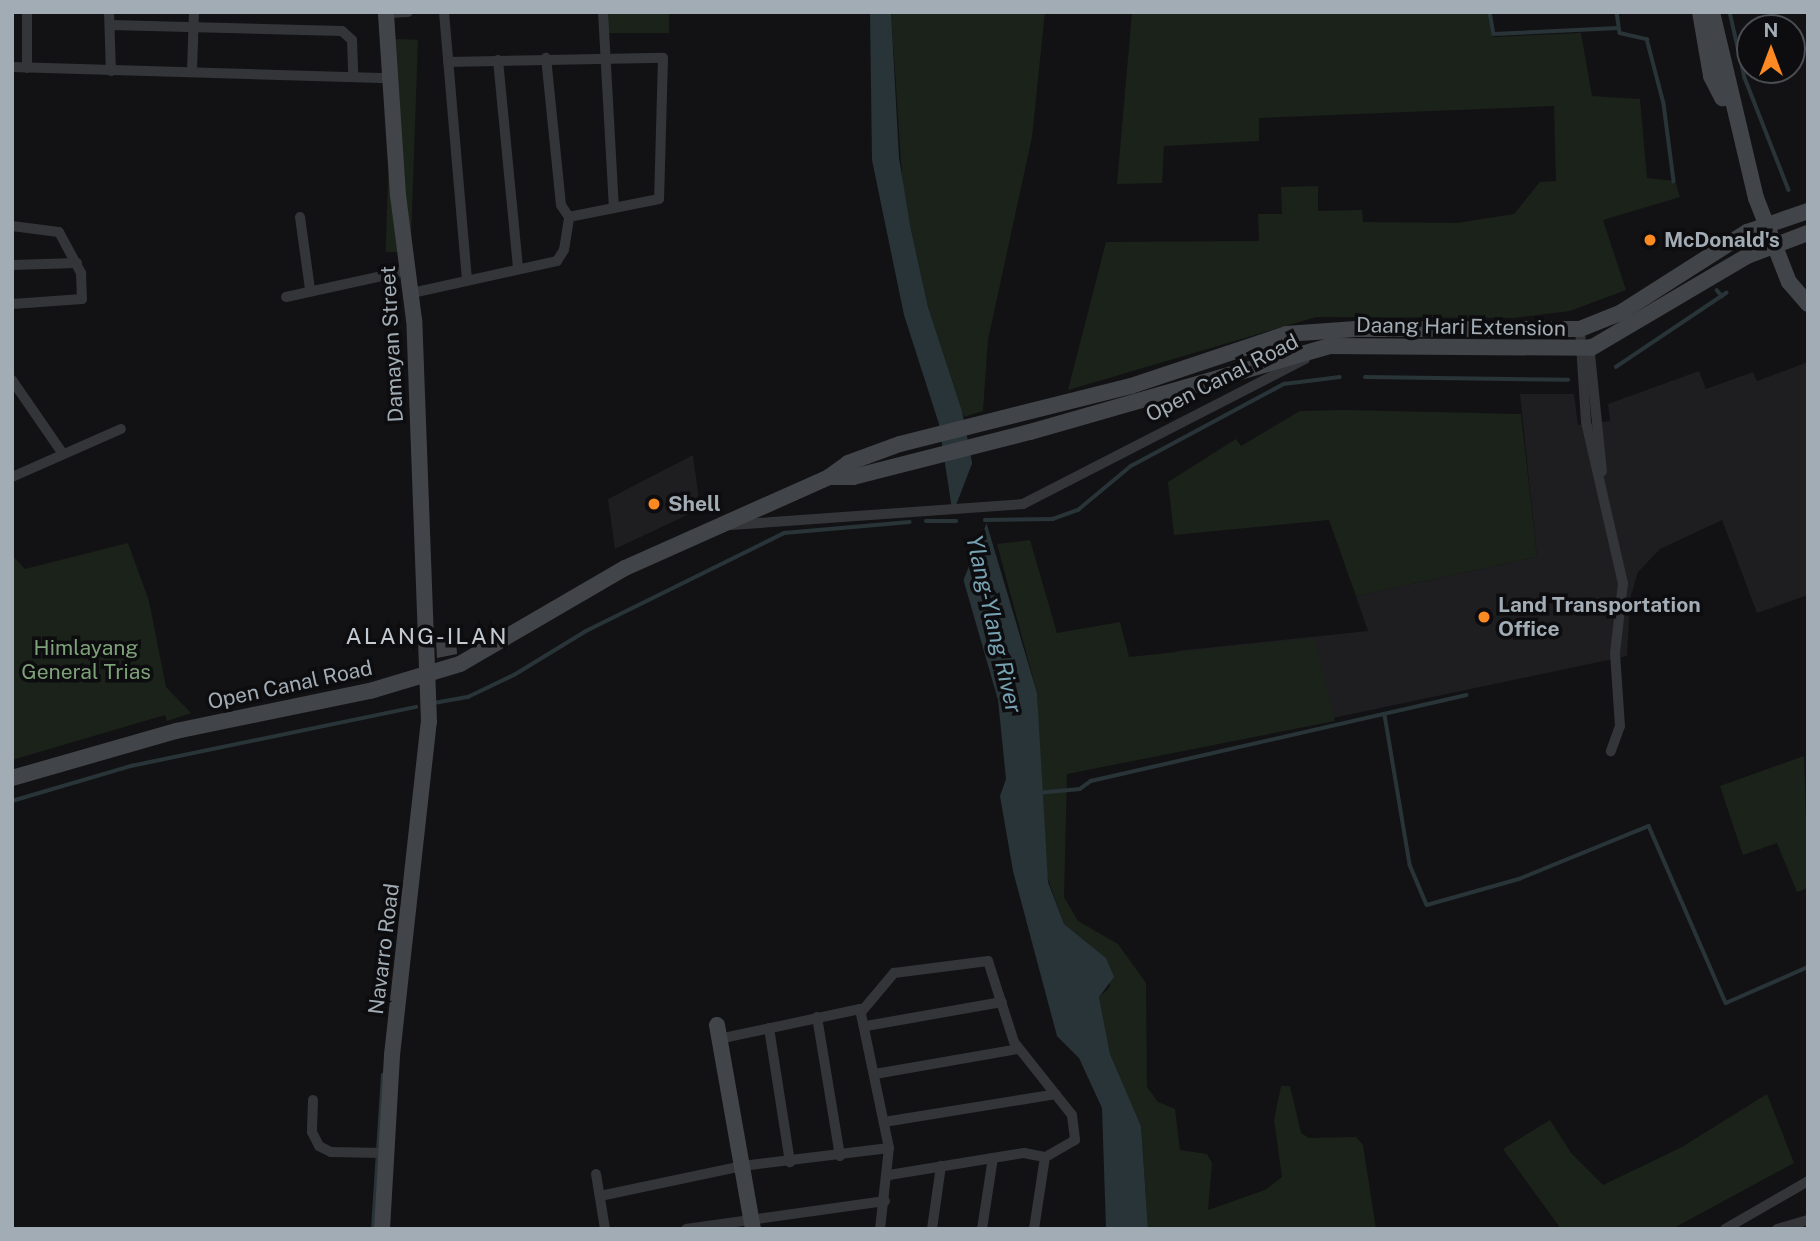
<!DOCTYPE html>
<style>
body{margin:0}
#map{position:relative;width:1820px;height:1241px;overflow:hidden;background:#121214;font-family:"Public Sans",sans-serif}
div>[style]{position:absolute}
.built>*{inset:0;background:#1e1e21}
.green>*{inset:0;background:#1a221a;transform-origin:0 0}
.water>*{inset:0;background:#283438}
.pier>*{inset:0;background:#121214}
.stream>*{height:3.5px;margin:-1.75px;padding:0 1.75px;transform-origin:1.75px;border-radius:1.75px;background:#283438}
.building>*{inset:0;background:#3e4044}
.street>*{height:10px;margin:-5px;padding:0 5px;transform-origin:5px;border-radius:5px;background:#333539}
.secondary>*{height:16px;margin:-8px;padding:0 8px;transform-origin:8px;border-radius:8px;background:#414449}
.dots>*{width:19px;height:19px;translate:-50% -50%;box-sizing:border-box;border:4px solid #0d0d0f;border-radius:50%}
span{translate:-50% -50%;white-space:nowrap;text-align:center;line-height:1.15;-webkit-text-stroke:7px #0d0d0f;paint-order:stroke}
.poi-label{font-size:21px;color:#a2acb5;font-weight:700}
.left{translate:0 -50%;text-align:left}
.street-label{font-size:21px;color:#a2acb5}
.park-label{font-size:21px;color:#7da178}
.water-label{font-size:23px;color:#77a2b3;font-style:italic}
.neighbourhood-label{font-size:23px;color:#c4cad1;letter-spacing:2px}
.frame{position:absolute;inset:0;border:14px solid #a2acb5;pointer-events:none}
.north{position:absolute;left:1736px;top:14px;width:70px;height:70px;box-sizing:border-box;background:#0d0d0f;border:2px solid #494d51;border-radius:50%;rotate:0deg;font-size:19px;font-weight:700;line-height:28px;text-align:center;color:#a2acb5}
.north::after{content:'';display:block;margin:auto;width:24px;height:32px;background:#fc8921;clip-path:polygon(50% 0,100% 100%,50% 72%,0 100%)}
</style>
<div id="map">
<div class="built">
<div style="clip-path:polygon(1808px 362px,1808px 595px,1757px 613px,1722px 520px,1660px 549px,1638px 572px,1630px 599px,1627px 656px,1067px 774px,1177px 651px,1368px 631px,1356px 596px,1537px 557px,1520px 394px,1574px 394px,1578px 425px,1610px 421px,1608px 404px,1699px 371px,1706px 389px,1753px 372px,1757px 381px)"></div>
<div style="clip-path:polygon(693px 455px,700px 509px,615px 549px,608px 499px)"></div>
</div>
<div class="green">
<div style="left:606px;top:12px;width:63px;height:21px"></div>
<div style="clip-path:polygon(891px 12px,1045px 12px,1032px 137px,988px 340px,983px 411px,964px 417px,928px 307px,903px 192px)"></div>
<div style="clip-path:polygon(1132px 12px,1491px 12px,1493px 37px,1581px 33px,1592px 96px,1640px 99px,1647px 178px,1675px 181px,1680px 197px,1603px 220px,1626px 290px,1570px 311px,1515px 318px,1316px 317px,1068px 390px,1106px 242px,1259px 241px,1258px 214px,1282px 214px,1281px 187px,1318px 186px,1318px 211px,1362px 210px,1363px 222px,1457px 223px,1514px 214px,1540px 182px,1556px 181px,1554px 106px,1259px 118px,1259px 141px,1164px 146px,1162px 183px,1117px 184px)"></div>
<div style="left:393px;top:39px;width:25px;height:213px;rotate:2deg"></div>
<div style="clip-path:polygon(1345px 410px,1521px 414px,1537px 557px,1356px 596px,1329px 520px,1174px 535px,1168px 482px,1236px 439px,1241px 446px,1300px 411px)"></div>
<div style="clip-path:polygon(1030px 540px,1057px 633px,1120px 622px,1129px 657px,1314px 638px,1335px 721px,1067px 774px,1064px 897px,1078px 921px,1118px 944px,1146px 983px,1147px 1087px,1158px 1102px,1175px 1109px,1180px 1150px,1207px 1154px,1212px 1163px,1208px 1210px,1265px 1190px,1282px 1177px,1274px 1120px,1281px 1086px,1290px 1086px,1301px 1133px,1309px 1138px,1356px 1137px,1363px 1145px,1376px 1229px,1148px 1229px,1141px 1126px,1110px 1054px,1099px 997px,1110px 987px,1106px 958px,1064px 924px,1044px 868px,1037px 693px,997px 544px)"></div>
<div style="clip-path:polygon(128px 543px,149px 601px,166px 687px,191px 713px,167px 721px,165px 715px,12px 760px,12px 555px,25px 569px)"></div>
<div style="clip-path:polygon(1804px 756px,1808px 888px,1797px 892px,1777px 843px,1743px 855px,1720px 786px)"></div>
<div style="clip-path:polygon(1767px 1094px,1794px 1163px,1672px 1229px,1561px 1229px,1503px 1149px,1550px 1120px,1571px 1153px,1603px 1185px,1682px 1147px)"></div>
</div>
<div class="water">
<div style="clip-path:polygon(870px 12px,891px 12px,899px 158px,910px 225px,928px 307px,962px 411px,979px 498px,1037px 693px,1048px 882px,1064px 924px,1106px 958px,1114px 977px,1099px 997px,1110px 1054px,1141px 1126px,1148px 1229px,1106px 1229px,1102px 1108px,1079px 1058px,1057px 1036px,1013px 871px,1000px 796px,1006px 779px,998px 700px,962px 575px,939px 424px,904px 315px,872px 160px)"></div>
</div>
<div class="pier">
<div style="clip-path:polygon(975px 456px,990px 515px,961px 586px,948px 526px)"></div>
</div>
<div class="stream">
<div style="left:1490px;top:12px;width:22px;rotate:80deg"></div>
<div style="left:1494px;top:34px;width:124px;rotate:-2.8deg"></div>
<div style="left:1617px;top:12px;width:21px;rotate:82deg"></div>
<div style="left:1620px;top:33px;width:28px;rotate:13deg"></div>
<div style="left:1647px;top:39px;width:67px;rotate:75.3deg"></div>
<div style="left:1664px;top:104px;width:78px;rotate:82.6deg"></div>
<div style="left:1730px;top:12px;width:68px;rotate:77.2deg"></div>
<div style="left:1745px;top:78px;width:120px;rotate:68.6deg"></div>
<div style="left:1717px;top:290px;width:8px;rotate:50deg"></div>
<div style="left:1616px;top:367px;width:133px;rotate:-33.9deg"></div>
<div style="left:1365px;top:377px;width:203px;rotate:0.8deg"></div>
<div style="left:985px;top:520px;width:68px;rotate:-0.8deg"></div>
<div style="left:1053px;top:519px;width:27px;rotate:-20deg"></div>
<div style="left:1078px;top:510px;width:69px;rotate:-39.7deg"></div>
<div style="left:1131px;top:466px;width:174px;rotate:-28.2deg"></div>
<div style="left:1284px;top:384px;width:56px;rotate:-7.1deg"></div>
<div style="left:926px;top:521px;width:30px"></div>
<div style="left:434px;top:703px;width:35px;rotate:-10deg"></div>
<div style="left:468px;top:697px;width:51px;rotate:-25.6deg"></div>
<div style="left:514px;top:675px;width:84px;rotate:-31.4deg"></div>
<div style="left:586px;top:631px;width:221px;rotate:-26.3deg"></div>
<div style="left:784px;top:533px;width:126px;rotate:-5deg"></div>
<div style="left:1385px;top:715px;width:152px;rotate:80.5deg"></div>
<div style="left:1410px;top:865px;width:43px;rotate:67deg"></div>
<div style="left:1427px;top:905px;width:96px;rotate:-15.8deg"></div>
<div style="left:1519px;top:879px;width:140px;rotate:-22.2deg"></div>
<div style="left:1649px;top:826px;width:193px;rotate:66.5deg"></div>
<div style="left:1726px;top:1003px;width:90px;rotate:-23.7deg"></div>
<div style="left:1037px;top:793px;width:43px;rotate:-5.3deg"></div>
<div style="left:1080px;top:789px;width:14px;rotate:-36deg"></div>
<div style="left:1091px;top:781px;width:385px;rotate:-12.9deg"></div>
<div style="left:12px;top:801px;width:124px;rotate:-16.4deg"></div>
<div style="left:131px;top:766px;width:291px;rotate:-11.7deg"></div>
<div style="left:373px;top:1229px;width:154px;rotate:-86.3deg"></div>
</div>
<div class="building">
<div style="clip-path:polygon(456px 639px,457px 654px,437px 658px,436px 640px)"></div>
</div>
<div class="street">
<div style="left:109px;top:12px;width:59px;rotate:88.1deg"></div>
<div style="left:444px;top:12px;width:269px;rotate:85.1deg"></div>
<div style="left:603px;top:12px;width:195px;rotate:86.8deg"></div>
<div style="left:387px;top:13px;width:21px;rotate:-3deg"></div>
<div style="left:110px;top:25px;width:232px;rotate:1.5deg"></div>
<div style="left:342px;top:31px;width:13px;rotate:42deg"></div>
<div style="left:352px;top:40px;width:34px;rotate:88deg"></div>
<div style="left:498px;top:60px;width:210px;rotate:84.5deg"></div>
<div style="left:448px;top:62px;width:215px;rotate:-1.1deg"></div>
<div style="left:663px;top:58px;width:141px;rotate:91.6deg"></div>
<div style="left:659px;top:199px;width:92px;rotate:168.7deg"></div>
<div style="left:12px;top:67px;width:377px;rotate:1.7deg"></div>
<div style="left:27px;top:68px;width:56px;rotate:-90deg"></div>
<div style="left:192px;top:71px;width:59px;rotate:-88.1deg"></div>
<div style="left:300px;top:217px;width:73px;rotate:82.1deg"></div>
<div style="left:12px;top:226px;width:47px;rotate:7.3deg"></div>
<div style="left:59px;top:232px;width:47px;rotate:61.8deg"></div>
<div style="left:81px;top:273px;width:26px;rotate:88deg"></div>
<div style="left:82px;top:299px;width:70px;rotate:175.9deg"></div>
<div style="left:12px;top:265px;width:65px;rotate:-1.8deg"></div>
<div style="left:412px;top:293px;width:148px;rotate:-12.4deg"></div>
<div style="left:557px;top:261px;width:13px;rotate:-58deg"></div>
<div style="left:564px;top:250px;width:33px;rotate:-81deg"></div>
<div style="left:569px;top:217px;width:14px;rotate:-124deg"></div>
<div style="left:561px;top:205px;width:148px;rotate:-95.8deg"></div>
<div style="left:286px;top:297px;width:127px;rotate:-12.3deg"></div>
<div style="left:1580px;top:329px;width:93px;rotate:86.3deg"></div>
<div style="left:1586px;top:422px;width:165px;rotate:77.1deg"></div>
<div style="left:1623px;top:583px;width:70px;rotate:96.5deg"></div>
<div style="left:1615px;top:653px;width:73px;rotate:86.1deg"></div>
<div style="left:1620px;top:726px;width:27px;rotate:110deg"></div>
<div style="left:1589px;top:344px;width:128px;rotate:84.2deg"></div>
<div style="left:12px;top:380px;width:90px;rotate:55.4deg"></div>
<div style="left:12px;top:477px;width:119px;rotate:-23.8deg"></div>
<div style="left:731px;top:525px;width:293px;rotate:-4.1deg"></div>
<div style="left:1023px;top:504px;width:317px;rotate:-27.2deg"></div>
<div style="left:862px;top:1011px;width:50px;rotate:-49.9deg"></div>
<div style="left:894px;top:973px;width:95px;rotate:-7.3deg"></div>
<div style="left:988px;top:961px;width:85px;rotate:72.2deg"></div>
<div style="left:1014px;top:1042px;width:93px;rotate:51.5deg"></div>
<div style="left:1072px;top:1115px;width:25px;rotate:83deg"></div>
<div style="left:1075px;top:1140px;width:34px;rotate:150deg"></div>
<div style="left:1045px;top:1157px;width:73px;rotate:98.7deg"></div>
<div style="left:817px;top:1017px;width:141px;rotate:80.6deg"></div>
<div style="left:866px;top:1026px;width:138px;rotate:-10deg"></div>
<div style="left:769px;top:1028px;width:136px;rotate:81.1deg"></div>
<div style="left:875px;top:1074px;width:145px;rotate:-9.9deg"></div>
<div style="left:313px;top:1100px;width:32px;rotate:92deg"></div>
<div style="left:312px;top:1132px;width:16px;rotate:63deg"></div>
<div style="left:319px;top:1146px;width:13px;rotate:27deg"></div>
<div style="left:331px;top:1152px;width:52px;rotate:1.1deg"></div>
<div style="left:884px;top:1122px;width:174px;rotate:-9.2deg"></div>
<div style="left:596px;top:1174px;width:56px;rotate:80.7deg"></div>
<div style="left:889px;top:1175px;width:137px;rotate:-9.3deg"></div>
<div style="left:1024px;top:1153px;width:21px;rotate:11deg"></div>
<div style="left:600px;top:1196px;width:145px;rotate:-11.9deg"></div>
<div style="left:742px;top:1166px;width:148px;rotate:-7deg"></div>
<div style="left:889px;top:1148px;width:142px;rotate:-101.8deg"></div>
<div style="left:860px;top:1009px;width:144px;rotate:168deg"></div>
<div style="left:686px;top:1229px;width:201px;rotate:-8deg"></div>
<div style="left:880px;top:1229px;width:81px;rotate:-83.7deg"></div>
<div style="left:932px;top:1229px;width:64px;rotate:-81.9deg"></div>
<div style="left:982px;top:1229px;width:72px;rotate:-81.2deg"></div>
<div style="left:1725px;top:1229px;width:96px;rotate:-30deg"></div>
<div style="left:1777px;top:1229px;width:32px;rotate:-16deg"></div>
</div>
<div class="secondary">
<div style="left:1700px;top:12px;width:65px;rotate:80.2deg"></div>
<div style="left:1711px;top:76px;width:25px;rotate:63deg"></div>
<div style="left:1712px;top:12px;width:191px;rotate:76.7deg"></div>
<div style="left:1756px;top:198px;width:90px;rotate:68.6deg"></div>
<div style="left:1789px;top:282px;width:29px;rotate:49deg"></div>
<div style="left:829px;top:477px;width:24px"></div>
<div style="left:853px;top:477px;width:183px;rotate:-14.3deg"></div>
<div style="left:1030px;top:432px;width:311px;rotate:-16deg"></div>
<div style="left:1329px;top:346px;width:262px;rotate:0.4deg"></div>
<div style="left:1591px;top:348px;width:181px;rotate:-30.5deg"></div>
<div style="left:1747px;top:256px;width:65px;rotate:-20.7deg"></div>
<div style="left:12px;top:778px;width:171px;rotate:-16deg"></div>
<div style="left:176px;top:731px;width:198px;rotate:-11.7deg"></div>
<div style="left:370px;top:691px;width:94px;rotate:-16.7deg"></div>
<div style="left:460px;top:664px;width:191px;rotate:-30.2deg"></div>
<div style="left:625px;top:568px;width:223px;rotate:-24deg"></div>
<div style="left:829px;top:477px;width:24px;rotate:-36deg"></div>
<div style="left:848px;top:463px;width:55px;rotate:-20.1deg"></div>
<div style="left:900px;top:444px;width:238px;rotate:-14.1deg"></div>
<div style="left:1131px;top:386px;width:163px;rotate:-18.5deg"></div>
<div style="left:1286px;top:334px;width:70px;rotate:-4.1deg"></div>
<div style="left:1356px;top:329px;width:224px"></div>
<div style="left:1580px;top:329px;width:43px;rotate:-21.8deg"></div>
<div style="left:1620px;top:313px;width:151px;rotate:-32.5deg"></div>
<div style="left:1747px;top:232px;width:65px;rotate:-19deg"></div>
<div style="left:717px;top:1025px;width:207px;rotate:80deg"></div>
<div style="left:382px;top:1229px;width:174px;rotate:-86.7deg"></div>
<div style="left:392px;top:1055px;width:335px;rotate:-83.7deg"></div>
<div style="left:429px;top:722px;width:402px;rotate:-92.1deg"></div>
<div style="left:414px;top:320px;width:126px;rotate:-97.3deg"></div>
<div style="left:398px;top:195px;width:183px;rotate:-93.8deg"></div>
</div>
<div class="dots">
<div style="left:1650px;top:240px;background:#fc8921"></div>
<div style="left:654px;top:504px;background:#fc8921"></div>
<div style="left:1484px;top:617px;background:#fc8921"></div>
</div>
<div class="poi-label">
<span class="left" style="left:1664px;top:240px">McDonald's</span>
<span class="left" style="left:668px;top:504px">Shell</span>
<span class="left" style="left:1498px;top:617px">Land Transportation<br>Office</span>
</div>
<div class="street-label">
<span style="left:1461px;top:327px;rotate:1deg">Daang Hari Extension</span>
<span style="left:392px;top:344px;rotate:-93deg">Damayan Street</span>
<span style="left:1222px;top:378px;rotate:-27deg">Open Canal Road</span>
<span style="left:290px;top:685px;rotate:-12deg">Open Canal Road</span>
<span style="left:384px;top:949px;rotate:-83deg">Navarro Road</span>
</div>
<div class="park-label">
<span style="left:86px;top:660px">Himlayang<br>General Trias</span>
</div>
<div class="water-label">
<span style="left:994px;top:624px;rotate:77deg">Ylang-Ylang River</span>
</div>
<div class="neighbourhood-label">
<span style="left:427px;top:636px">ALANG-ILAN</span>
</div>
<div class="frame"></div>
<div class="north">N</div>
</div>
